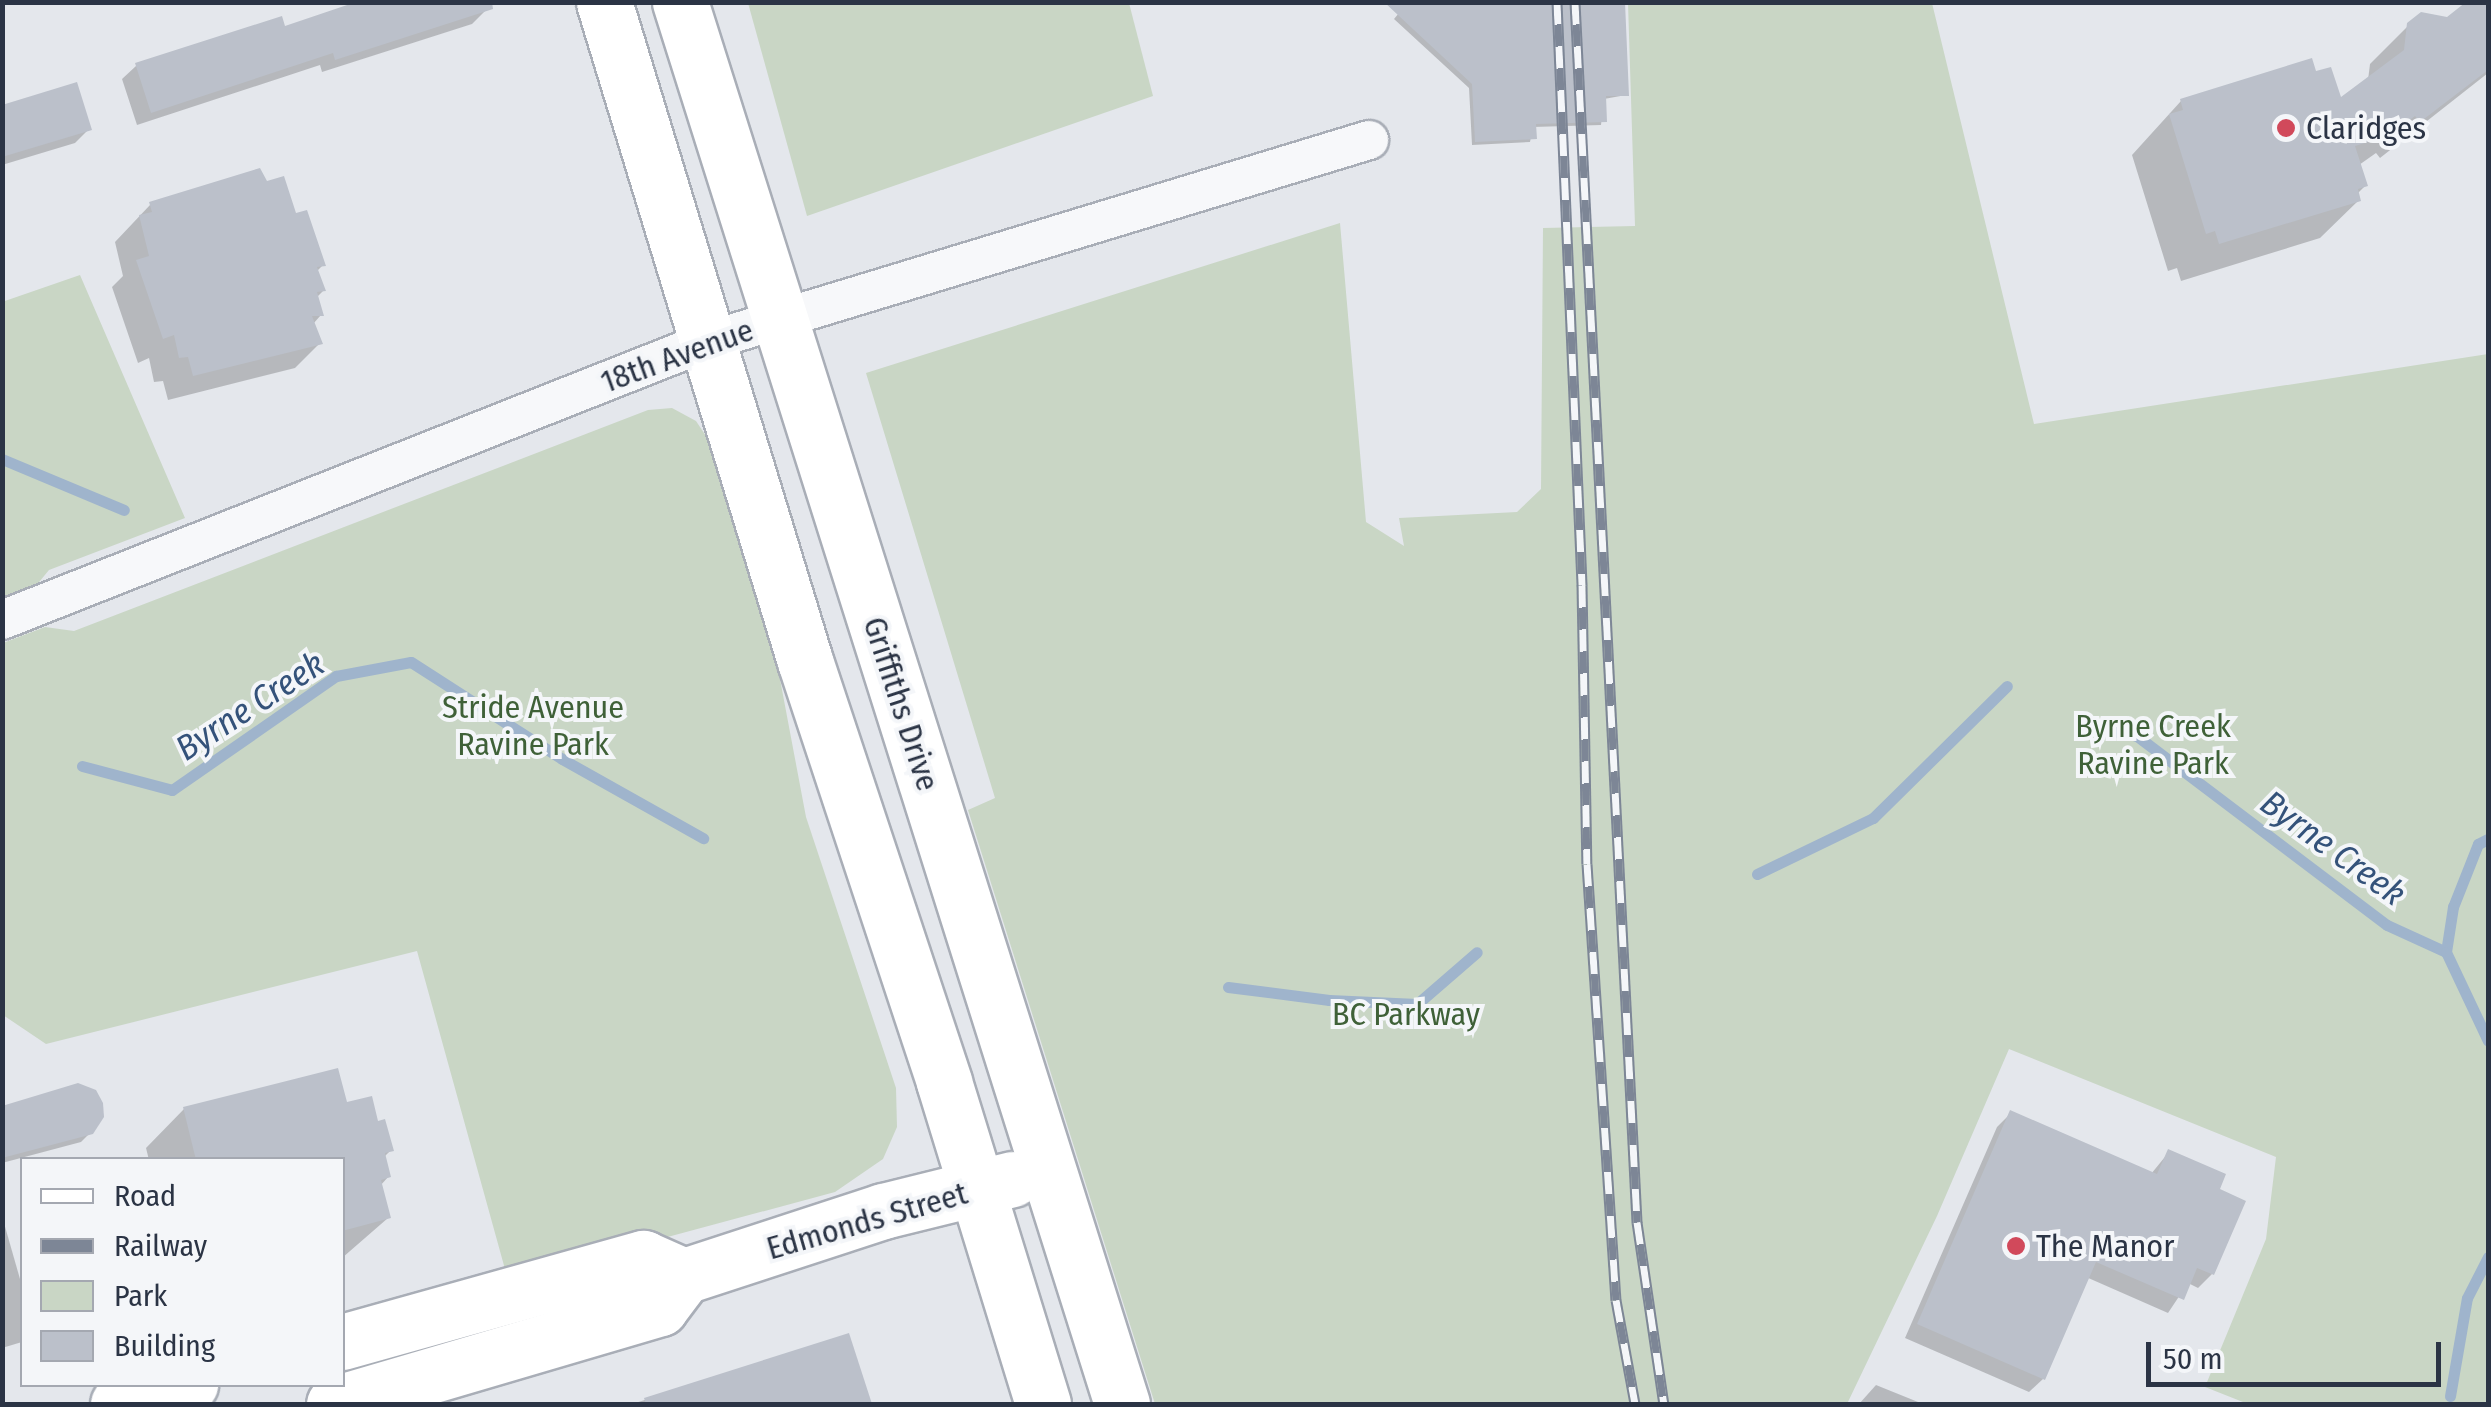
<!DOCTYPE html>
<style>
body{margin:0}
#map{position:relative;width:2491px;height:1407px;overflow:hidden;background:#e4e7ec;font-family:"Fira Sans Condensed",sans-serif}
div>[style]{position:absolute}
.green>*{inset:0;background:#c9d6c5}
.shadow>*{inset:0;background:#0003}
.stream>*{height:11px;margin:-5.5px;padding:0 5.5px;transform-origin:5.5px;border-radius:5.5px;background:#9fb4cc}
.building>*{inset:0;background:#bbc0ca}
.roads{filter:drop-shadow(2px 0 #a9aeb7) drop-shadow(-2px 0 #a9aeb7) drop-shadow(0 2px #a9aeb7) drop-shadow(0 -2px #a9aeb7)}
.street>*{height:38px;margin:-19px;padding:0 19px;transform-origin:19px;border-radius:19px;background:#f7f8fa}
.secondary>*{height:55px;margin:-27.5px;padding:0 27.5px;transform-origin:27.5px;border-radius:27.5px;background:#fff}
.rail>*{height:11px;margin-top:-5.5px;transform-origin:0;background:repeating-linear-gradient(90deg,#f4f6f9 0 22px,#7d8696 0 44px);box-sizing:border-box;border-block:2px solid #7d8696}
.dots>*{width:28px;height:28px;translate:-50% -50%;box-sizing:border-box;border:5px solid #f4f6f9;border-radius:50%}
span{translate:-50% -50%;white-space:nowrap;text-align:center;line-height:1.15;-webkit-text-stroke:8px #f4f6f9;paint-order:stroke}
.poi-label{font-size:32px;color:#2b3445}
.left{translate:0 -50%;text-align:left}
.street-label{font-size:32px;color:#2b3445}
.park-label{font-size:32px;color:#3f6138}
.water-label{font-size:35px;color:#34527a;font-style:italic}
.frame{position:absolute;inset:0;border:5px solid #2b3445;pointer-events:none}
.legend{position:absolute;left:20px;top:1157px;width:325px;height:230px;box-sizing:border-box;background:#f4f6f9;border:2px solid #a4a8b1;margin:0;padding:12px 18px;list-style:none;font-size:30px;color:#2b3445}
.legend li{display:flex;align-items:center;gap:20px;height:50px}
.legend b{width:50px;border:2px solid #a4a8b1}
.scale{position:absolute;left:2146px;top:1342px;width:295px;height:45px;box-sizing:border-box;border:5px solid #2b3445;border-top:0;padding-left:12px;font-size:30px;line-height:35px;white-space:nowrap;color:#2b3445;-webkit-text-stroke:8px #f4f6f9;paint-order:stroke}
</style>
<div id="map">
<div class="green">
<div style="clip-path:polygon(748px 3px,1129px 3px,1153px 96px,807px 216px)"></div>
<div style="clip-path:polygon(1628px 3px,1932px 3px,2034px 424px,2488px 354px,2488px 1404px,2248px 1404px,2205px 1387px,2266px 1239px,2276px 1157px,2009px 1049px,1937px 1216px,1847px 1404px,1155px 1404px,968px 810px,995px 798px,866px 373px,1340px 223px,1366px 522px,1404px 546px,1399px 518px,1517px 512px,1541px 489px,1543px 228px,1635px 226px)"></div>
<div style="clip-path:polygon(80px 275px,185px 518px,49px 570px,35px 587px,3px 599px,2px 302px)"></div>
<div style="clip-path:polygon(672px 408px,696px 421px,708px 439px,773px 642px,806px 817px,896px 1088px,897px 1127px,883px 1159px,835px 1192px,508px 1280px,417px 951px,46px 1044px,3px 1015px,3px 643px,45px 627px,74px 631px,648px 410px)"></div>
</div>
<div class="shadow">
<div style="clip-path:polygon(1408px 2px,1626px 95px,1604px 99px,1601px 125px,1533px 127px,1530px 142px,1472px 145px,1469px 88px,1394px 19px)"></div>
<div style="clip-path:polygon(2479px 2px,2488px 14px,2488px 73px,2380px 158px,2376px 153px,2359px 165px,2365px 186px,2357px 194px,2359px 200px,2320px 238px,2181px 281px,2177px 268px,2168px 271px,2132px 155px,2181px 101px,2315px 74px,2339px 101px,2368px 80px,2370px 64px,2409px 25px,2448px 19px)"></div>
<div style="clip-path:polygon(486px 10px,472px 24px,322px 72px,320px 65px,137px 125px,122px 79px,136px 66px,283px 29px)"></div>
<div style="clip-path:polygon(2px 107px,89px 129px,75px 143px,2px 165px)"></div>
<div style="clip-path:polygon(150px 205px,294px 216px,323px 265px,316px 272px,323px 291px,316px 298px,321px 315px,313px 324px,320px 343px,295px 368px,168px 400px,163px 381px,154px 382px,149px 358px,138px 363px,112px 287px,123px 276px,115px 242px)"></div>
<div style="clip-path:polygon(345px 1105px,377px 1124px,391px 1150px,384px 1157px,389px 1176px,380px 1186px,388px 1218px,342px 1258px,342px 1160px,149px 1160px,146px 1148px,184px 1109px)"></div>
<div style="clip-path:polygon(2px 1109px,91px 1132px,81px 1142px,2px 1163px)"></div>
<div style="clip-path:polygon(2011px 1113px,2151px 1174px,2169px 1152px,2216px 1190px,2212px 1274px,2198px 1288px,2188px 1283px,2168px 1313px,2086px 1277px,2043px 1379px,2029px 1392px,1905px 1338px,1997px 1127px)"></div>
<div style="clip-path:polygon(2px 1216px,22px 1286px,22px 1342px,2px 1348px)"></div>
<div style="clip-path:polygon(847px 1336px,869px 1404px,632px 1404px)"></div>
<div style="clip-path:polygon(1876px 1385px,1923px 1404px,1859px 1404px)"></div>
</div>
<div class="stream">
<div style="left:2px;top:459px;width:132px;rotate:22.7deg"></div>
<div style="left:2083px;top:725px;width:55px;rotate:11.5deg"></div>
<div style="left:2137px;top:736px;width:313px;rotate:37.1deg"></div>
<div style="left:2387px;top:925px;width:65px;rotate:24.6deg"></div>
<div style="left:2446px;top:952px;width:46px;rotate:-81.2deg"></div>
<div style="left:2453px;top:907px;width:68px;rotate:-68.4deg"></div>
<div style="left:2478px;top:844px;width:11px;rotate:-27deg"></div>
<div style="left:82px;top:766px;width:93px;rotate:14.9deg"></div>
<div style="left:172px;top:790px;width:200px;rotate:-34.8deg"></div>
<div style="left:336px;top:676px;width:76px;rotate:-10.6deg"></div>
<div style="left:411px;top:662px;width:179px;rotate:32.7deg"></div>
<div style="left:562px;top:759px;width:162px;rotate:29.3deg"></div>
<div style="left:1757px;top:874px;width:129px;rotate:-25.8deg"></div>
<div style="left:1873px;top:818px;width:188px;rotate:-44.6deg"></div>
<div style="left:2446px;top:952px;width:98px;rotate:64.7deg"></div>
<div style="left:1228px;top:987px;width:102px;rotate:7.3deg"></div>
<div style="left:1329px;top:1000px;width:88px;rotate:2.6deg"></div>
<div style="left:1417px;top:1004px;width:79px;rotate:-40.9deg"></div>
<div style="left:2450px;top:1396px;width:99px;rotate:-80.2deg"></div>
<div style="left:2467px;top:1298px;width:46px;rotate:-62.9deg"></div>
</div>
<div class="building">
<div style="clip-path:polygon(356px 2px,492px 2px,493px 9px,335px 60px,333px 53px,151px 113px,135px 63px,282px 16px,285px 26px)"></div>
<div style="clip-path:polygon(1384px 2px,1625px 2px,1629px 96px,1606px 96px,1607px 122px,1536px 124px,1537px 139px,1475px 142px,1472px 84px)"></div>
<div style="clip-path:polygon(2466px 2px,2488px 2px,2488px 70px,2420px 122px,2415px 116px,2390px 135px,2355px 146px,2368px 186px,2358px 189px,2361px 201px,2219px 244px,2215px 231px,2206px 234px,2169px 114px,2183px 110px,2180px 99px,2312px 58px,2316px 71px,2331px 67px,2341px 97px,2404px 50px,2407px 23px,2421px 12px,2447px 17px)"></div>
<div style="clip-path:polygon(77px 82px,92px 130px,2px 157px,2px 105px)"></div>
<div style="clip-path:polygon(260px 168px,267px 181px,284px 176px,296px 213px,307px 210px,326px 266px,317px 267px,326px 291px,317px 292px,324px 316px,312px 316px,323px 344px,193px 376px,188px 357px,179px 358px,174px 335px,163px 339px,136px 260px,149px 256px,139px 215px,152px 212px,149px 202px)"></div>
<div style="clip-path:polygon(338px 1068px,347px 1102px,372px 1096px,378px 1121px,385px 1119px,394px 1151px,385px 1153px,391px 1177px,381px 1180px,391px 1218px,342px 1231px,342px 1160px,196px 1160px,183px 1107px)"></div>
<div style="clip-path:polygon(78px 1083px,96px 1090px,103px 1103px,104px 1117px,93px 1134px,2px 1158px,2px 1106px)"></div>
<div style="clip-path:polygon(2010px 1110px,2157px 1174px,2168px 1149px,2226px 1174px,2220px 1189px,2246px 1201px,2214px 1275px,2197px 1268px,2184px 1300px,2096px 1262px,2045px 1380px,1917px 1324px)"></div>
<div style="clip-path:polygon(849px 1333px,872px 1404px,646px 1404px,644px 1398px)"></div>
</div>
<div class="roads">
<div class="street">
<div style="left:2px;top:620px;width:759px;rotate:-21.56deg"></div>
<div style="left:708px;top:341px;width:691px;rotate:-16.91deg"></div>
</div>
<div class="secondary">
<div style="left:604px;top:2px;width:689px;rotate:73.04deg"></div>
<div style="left:805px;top:661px;width:443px;rotate:71.7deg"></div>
<div style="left:944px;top:1082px;width:337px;rotate:72.9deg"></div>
<div style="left:680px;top:2px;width:1470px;rotate:72.5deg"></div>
<div style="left:342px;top:1342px;width:313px;rotate:-15.6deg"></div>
<div style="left:643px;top:1258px;width:45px;rotate:23.7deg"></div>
<div style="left:118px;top:1404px;width:75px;rotate:-15.5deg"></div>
<div style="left:334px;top:1404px;width:340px;rotate:-16.4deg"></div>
<div style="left:660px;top:1308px;width:40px;rotate:-53deg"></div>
<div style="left:684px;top:1276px;width:209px;rotate:-18.1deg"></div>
<div style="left:883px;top:1211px;width:133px;rotate:-13.9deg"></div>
</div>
</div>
<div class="rail">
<div style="left:1557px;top:2px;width:584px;rotate:87.54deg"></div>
<div style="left:1582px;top:585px;width:279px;rotate:89deg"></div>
<div style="left:1587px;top:864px;width:437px;rotate:86.2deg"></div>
<div style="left:1616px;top:1300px;width:106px;rotate:79.6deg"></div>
<div style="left:1575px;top:2px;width:1222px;rotate:87.09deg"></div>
<div style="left:1637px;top:1222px;width:184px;rotate:81.6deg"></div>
</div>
<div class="dots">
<div style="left:2286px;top:128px;background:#d1495b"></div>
<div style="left:2016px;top:1246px;background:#d1495b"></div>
</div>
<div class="poi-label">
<span class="left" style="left:2306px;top:128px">Claridges</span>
<span class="left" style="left:2036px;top:1246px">The Manor</span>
</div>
<div class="street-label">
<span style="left:677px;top:356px;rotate:-20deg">18th Avenue</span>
<span style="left:901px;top:704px;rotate:72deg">Griffiths Drive</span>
<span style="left:867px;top:1221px;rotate:-16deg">Edmonds Street</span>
</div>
<div class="park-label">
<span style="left:533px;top:726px">Stride Avenue<br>Ravine Park</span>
<span style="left:2153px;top:745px">Byrne Creek<br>Ravine Park</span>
<span style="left:1406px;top:1014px">BC Parkway</span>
</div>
<div class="water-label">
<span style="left:250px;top:706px;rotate:-33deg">Byrne Creek</span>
<span style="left:2333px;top:848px;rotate:36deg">Byrne Creek</span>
</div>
<div class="frame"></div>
<ul class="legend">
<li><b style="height:12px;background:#fff"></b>Road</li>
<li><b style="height:12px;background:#7d8696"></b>Railway</li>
<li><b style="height:28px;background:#c9d6c5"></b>Park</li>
<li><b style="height:28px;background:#bbc0ca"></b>Building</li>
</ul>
<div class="scale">50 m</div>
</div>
